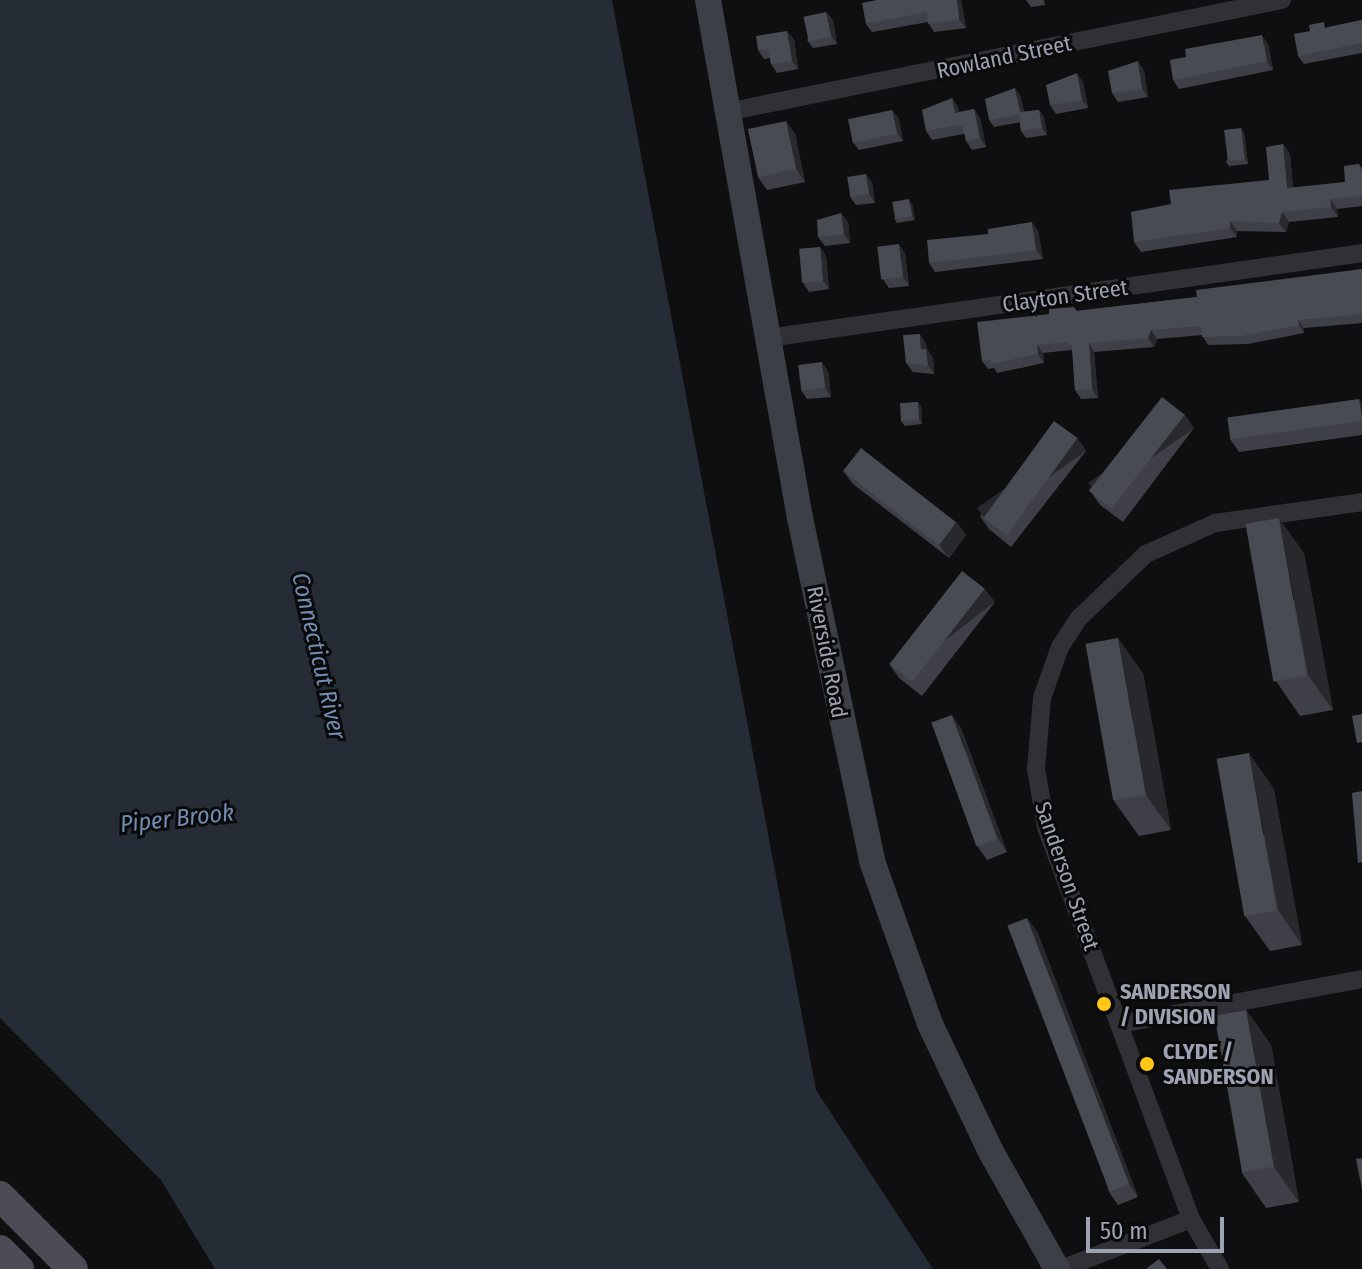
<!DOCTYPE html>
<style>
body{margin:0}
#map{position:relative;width:1362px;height:1269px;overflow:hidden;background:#0f0f11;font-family:"Fira Sans Condensed",sans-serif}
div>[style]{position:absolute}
.water>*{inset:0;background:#252c35}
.street>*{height:18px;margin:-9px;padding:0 9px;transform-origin:9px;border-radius:9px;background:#303036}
.secondary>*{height:26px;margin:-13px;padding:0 13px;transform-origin:13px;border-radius:13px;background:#3d3f46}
.primary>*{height:30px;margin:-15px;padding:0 15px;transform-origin:15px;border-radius:15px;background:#4b4c55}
.wall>*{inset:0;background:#3f4047}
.shaded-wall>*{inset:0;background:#28282d;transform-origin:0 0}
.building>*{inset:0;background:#494b53;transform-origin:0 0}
.dots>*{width:22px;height:22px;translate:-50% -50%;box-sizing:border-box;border:4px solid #0a0a0b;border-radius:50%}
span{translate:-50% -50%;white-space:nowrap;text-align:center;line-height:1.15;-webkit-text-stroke:6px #0a0a0b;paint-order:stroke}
.street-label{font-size:22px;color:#9ea3b3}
.poi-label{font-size:22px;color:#9ea3b3;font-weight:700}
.left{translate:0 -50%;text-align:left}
.water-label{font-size:24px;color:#718db3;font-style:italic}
.scale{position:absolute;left:1086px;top:1217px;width:138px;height:36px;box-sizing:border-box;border:4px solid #9ea3b3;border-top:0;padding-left:10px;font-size:24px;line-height:28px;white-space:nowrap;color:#9ea3b3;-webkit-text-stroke:6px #0a0a0b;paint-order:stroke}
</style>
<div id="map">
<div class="water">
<div style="clip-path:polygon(0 0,612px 0,816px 1090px,933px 1269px,215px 1269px,161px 1180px,0 1018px)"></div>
</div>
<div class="street">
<div style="left:726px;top:112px;width:567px;rotate:-11.39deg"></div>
<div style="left:768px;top:338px;width:600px;rotate:-8.14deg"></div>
<div style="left:1120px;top:1024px;width:246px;rotate:-10.5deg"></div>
<div style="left:1061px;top:1269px;width:139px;rotate:-21deg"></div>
<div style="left:1220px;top:1269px;width:58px;rotate:-120.1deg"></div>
<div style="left:1191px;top:1219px;width:419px;rotate:-110.3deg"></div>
<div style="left:1046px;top:826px;width:58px;rotate:-100deg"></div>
<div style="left:1036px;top:769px;width:71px;rotate:-85.2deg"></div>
<div style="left:1042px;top:698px;width:54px;rotate:-70.6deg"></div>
<div style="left:1060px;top:647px;width:35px;rotate:-57deg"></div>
<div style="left:1079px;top:618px;width:93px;rotate:-43.7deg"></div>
<div style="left:1146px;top:554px;width:76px;rotate:-24.2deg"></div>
<div style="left:1215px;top:523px;width:148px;rotate:-8.1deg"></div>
</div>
<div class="secondary">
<div style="left:708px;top:0;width:526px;rotate:79.93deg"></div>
<div style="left:800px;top:518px;width:350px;rotate:78.1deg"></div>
<div style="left:872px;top:861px;width:173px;rotate:70.4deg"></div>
<div style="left:930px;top:1024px;width:140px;rotate:64.5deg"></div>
<div style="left:990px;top:1150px;width:137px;rotate:60.6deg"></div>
</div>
<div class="primary">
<div style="left:0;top:1196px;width:103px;rotate:45deg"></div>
<div style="left:0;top:1250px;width:27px;rotate:45deg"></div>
</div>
<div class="wall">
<div style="clip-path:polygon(961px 0,966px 28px,934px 32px,928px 22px,872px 32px,866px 24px)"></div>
<div style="clip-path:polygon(1026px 0,1044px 0,1045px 5px,1031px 7px)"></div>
<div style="clip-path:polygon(826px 12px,833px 20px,837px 44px,813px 48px,807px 40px)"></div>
<div style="clip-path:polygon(1362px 20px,1362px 53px,1304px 64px,1298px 56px,1328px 27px)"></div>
<div style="clip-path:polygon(794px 39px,798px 69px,777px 73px,771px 64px,770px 58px,764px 59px,758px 50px)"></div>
<div style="clip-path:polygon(1268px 44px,1273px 70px,1179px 89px,1173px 80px)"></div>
<div style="clip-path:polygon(1144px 70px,1148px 97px,1118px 102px,1112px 93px)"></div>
<div style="clip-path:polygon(1083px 82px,1088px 108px,1056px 114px,1050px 105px)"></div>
<div style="clip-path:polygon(1020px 95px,1024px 112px,1039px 110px,1044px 117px,1047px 135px,1026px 138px,1021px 131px,1020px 122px,994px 127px,989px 120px)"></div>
<div style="clip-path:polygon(952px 98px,958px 107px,959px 112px,974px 109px,980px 118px,986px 147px,972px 150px,966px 141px,965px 134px,963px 134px,932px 140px,926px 131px)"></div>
<div style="clip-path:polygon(892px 110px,899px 119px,903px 141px,859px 150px,852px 141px)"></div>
<div style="clip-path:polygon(786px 121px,795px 134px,805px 182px,767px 190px,758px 177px)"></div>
<div style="clip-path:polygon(1241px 128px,1244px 133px,1248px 164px,1229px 166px,1226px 162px)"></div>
<div style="clip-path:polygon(1283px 144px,1290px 154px,1293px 188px,1345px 182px,1359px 164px,1362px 168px,1362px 206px,1337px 209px,1338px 217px,1289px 222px,1286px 232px,1237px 231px,1237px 237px,1141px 252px,1134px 242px,1171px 204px,1269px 180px)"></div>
<div style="clip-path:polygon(872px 182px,875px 203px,856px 205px,850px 197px)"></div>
<div style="clip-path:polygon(912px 204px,915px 220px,897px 223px,894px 218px)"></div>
<div style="clip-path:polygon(841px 213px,848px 222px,850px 243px,825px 246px,818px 237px)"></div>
<div style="clip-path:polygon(1038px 231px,1043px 259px,935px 272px,929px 263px)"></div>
<div style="clip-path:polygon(820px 247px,826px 256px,829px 289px,809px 292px,803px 283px)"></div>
<div style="clip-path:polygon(905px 253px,909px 286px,889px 288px,883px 279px)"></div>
<div style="clip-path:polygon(1362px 269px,1362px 323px,1304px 328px,1304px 333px,1248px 344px,1208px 345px,1202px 335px,1157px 339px,1154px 347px,1094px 352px,1098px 398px,1081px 399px,1075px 390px,1072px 350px,1043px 353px,1044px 363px,997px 373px,994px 368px,988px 369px,982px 361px,1049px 314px,1074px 307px,1077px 311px,1197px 297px)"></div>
<div style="clip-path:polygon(926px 343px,927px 349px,933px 358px,934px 374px,913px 372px,906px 363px)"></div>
<div style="clip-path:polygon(828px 371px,831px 397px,807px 399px,801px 390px)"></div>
<div style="clip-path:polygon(1359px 399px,1362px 404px,1362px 435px,1239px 452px,1230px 439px)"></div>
<div style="clip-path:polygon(921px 406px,922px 424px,905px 426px,901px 421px)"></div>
<div style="clip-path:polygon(1194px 428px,1123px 522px,1100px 505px,1091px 492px)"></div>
<div style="clip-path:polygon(1077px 438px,1086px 451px,1011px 547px,989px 529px,980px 516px)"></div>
<div style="clip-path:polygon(843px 471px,966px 535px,949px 558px,853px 484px)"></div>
<div style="clip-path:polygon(1304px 553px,1333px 710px,1300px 716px,1276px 681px)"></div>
<div style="clip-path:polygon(995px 602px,922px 696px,899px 678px,890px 665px)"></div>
<div style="clip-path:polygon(1143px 673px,1171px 830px,1139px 836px,1114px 801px)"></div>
<div style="clip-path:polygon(961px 728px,1007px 852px,987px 860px,978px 847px)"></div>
<div style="clip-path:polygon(1274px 789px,1302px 945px,1270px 951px,1245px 916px)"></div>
<div style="clip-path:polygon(1037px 931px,1138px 1197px,1118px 1205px,1109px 1192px)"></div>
<div style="clip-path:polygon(1246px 1010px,1271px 1045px,1299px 1202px,1266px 1208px,1242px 1173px)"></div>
</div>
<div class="shaded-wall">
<div style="clip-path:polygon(957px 0,961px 0,966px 28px,959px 19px)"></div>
<div style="clip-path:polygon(826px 12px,833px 20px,837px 44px,831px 36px)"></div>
<div style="clip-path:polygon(787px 31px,794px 39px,798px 69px,792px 61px)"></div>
<div style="clip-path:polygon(1262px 35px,1268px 44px,1273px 70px,1267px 61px)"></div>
<div style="clip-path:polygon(1138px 61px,1144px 70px,1148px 97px,1142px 89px)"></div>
<div style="clip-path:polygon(1077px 73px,1083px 82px,1088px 108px,1082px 100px)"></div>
<div style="clip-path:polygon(1015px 88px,1020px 95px,1025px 120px,1020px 112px)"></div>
<div style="clip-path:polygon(952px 98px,958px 107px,961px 121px,955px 113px)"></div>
<div style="clip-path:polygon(974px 109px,980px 118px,986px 147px,980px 138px)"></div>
<div style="clip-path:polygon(892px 110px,899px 119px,903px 141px,897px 133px)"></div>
<div style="clip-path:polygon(1039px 110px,1044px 117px,1047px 135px,1042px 128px)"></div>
<div style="clip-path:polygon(786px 121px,795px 134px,805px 182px,796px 169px)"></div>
<div style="clip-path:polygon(1241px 128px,1244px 133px,1248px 164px,1245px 159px)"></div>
<div style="clip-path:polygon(1283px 144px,1290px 154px,1294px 198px,1287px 188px)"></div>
<div style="clip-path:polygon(866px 174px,872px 182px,875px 203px,869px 194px)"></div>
<div style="clip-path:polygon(909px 199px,912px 204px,915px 220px,912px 216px)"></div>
<div style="clip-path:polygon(1330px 199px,1337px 209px,1338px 217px,1331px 207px)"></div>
<div style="clip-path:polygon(1282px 212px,1289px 222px,1286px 232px,1279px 223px)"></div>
<div style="clip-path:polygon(841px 213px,848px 222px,850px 243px,844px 234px)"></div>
<div style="clip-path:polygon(1230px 221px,1237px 231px,1237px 237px,1230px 228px)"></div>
<div style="clip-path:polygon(1032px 222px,1038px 231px,1043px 259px,1036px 250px)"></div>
<div style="clip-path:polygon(899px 244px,905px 253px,909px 286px,903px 277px)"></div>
<div style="clip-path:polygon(820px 247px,826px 256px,829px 289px,823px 281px)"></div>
<div style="clip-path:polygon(1298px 320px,1304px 328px,1304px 333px,1299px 325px)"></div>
<div style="clip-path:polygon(1151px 330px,1157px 339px,1154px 347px,1148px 338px)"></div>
<div style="clip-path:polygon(920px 334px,926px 343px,927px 349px,933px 358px,934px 374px,928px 365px,921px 349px)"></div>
<div style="clip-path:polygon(1089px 343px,1094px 352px,1098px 398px,1092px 389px)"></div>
<div style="clip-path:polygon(1037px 345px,1043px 353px,1044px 363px,1038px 354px)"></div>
<div style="clip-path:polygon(822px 362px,828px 371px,831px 397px,825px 388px)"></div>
<div style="clip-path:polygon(1359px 399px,1362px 404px,1362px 422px,1362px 421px)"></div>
<div style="clip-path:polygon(918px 402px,921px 406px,922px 424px,919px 420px)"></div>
<div style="left:1185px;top:415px;width:16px;height:118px;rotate:55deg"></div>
<div style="left:1077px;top:438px;width:16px;height:122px;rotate:55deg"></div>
<div style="clip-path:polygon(1279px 518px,1304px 553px,1333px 710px,1308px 675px)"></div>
<div style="clip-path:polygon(957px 522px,966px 535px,949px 558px,939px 545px)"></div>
<div style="left:985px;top:589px;width:16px;height:118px;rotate:52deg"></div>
<div style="clip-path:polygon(1118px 638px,1143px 673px,1171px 830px,1146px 795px)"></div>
<div style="clip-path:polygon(952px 715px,961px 728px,1007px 852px,998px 839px)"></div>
<div style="clip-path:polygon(1249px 753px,1274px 789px,1302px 945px,1278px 910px)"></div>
<div style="clip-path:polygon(1027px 918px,1037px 931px,1138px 1197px,1129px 1184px)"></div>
<div style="clip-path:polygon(1246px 1010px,1271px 1045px,1299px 1202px,1274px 1167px)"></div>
</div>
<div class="building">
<div style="clip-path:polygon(877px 0,957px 0,959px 19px,928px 24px,927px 12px,866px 24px,862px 3px)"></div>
<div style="left:826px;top:12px;width:25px;height:23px;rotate:78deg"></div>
<div style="clip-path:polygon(1362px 20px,1362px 43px,1298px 56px,1294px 34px,1310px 31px,1309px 25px,1324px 22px,1325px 28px)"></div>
<div style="clip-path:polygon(787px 31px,792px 61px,771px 64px,768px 49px,758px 50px,756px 36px)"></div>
<div style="clip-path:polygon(1262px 35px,1267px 61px,1173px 80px,1170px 60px,1186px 57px,1185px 49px)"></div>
<div style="clip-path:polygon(1138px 61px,1142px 89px,1112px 93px,1108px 71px)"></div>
<div style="clip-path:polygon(1077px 73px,1082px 100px,1050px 105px,1046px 85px)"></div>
<div style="clip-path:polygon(1015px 88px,1020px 112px,1039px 110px,1042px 128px,1021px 131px,1019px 114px,989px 120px,985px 99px)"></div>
<div style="clip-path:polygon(952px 98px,955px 113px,974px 109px,980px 138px,966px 141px,963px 127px,957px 125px,926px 131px,922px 110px)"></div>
<div style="left:892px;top:110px;width:24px;height:45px;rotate:78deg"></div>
<div style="left:786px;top:121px;width:49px;height:39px;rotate:78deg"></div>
<div style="left:1241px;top:128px;width:31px;height:17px;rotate:83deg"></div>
<div style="clip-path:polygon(1283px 144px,1287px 188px,1345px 182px,1344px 166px,1359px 164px,1360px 170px,1362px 170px,1362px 196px,1330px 199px,1331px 207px,1282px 212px,1279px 223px,1230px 221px,1230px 228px,1134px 242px,1131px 212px,1171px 204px,1169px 190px,1269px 180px,1266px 147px)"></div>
<div style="left:866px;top:174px;width:20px;height:19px;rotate:81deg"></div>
<div style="left:909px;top:199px;width:17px;height:17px;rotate:80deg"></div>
<div style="clip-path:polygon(841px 213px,844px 234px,818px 237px,817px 220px)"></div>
<div style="clip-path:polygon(1032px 222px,1036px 250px,929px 263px,927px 240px,988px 234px,988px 229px)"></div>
<div style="left:899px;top:244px;width:33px;height:22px;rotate:83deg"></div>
<div style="left:820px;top:247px;width:34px;height:21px;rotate:85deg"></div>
<div style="clip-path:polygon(1362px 269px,1362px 314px,1298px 320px,1299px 325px,1242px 336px,1202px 337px,1201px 326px,1151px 330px,1148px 338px,1089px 343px,1092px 389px,1075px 390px,1072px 346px,1067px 342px,1037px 345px,1038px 354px,991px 364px,990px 360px,982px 361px,977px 322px,1049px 314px,1049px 309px,1074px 307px,1075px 311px,1197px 297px,1196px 290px)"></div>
<div style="clip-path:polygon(920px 334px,921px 349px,926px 349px,928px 365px,906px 363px,903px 335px)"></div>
<div style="left:822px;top:362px;width:26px;height:24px;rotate:83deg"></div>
<div style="left:1162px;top:397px;width:29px;height:119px;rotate:38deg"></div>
<div style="left:1359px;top:399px;width:22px;height:133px;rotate:82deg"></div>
<div style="left:918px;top:402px;width:18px;height:18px;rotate:87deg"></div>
<div style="left:1054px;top:421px;width:29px;height:120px;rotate:36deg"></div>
<div style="left:861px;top:448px;width:121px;height:29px;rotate:38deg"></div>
<div style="left:1279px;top:518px;width:160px;height:34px;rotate:80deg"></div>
<div style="left:962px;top:571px;width:29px;height:118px;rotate:38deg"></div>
<div style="left:1118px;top:638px;width:159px;height:33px;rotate:80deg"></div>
<div style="clip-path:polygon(1362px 714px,1362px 742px,1357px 743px,1352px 716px)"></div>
<div style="left:952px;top:715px;width:132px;height:22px;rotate:70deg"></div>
<div style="left:1249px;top:753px;width:160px;height:33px;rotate:80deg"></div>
<div style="clip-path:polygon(1362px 791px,1362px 862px,1358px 863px,1352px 793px)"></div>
<div style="left:1027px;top:918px;width:285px;height:21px;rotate:69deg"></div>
<div style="left:1246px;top:1010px;width:159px;height:32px;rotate:80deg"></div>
<div style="clip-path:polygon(1362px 1158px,1362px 1189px,1356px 1159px)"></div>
<div style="clip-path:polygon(1159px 1259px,1167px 1269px,1146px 1269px)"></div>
</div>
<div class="dots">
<div style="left:1104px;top:1004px;background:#ffc818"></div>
<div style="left:1147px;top:1064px;background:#ffc818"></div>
</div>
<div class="street-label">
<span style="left:1004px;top:57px;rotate:-12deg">Rowland Street</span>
<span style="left:1065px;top:296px;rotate:-8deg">Clayton Street</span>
<span style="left:827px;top:652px;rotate:79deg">Riverside Road</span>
<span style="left:1067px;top:876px;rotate:71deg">Sanderson Street</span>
</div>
<div class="poi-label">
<span class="left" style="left:1120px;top:1004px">SANDERSON<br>/ DIVISION</span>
<span class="left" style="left:1163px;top:1064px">CLYDE /<br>SANDERSON</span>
</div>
<div class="water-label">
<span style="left:318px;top:656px;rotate:77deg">Connecticut River</span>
<span style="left:177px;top:819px;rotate:-6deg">Piper Brook</span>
</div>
<div class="scale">50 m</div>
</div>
